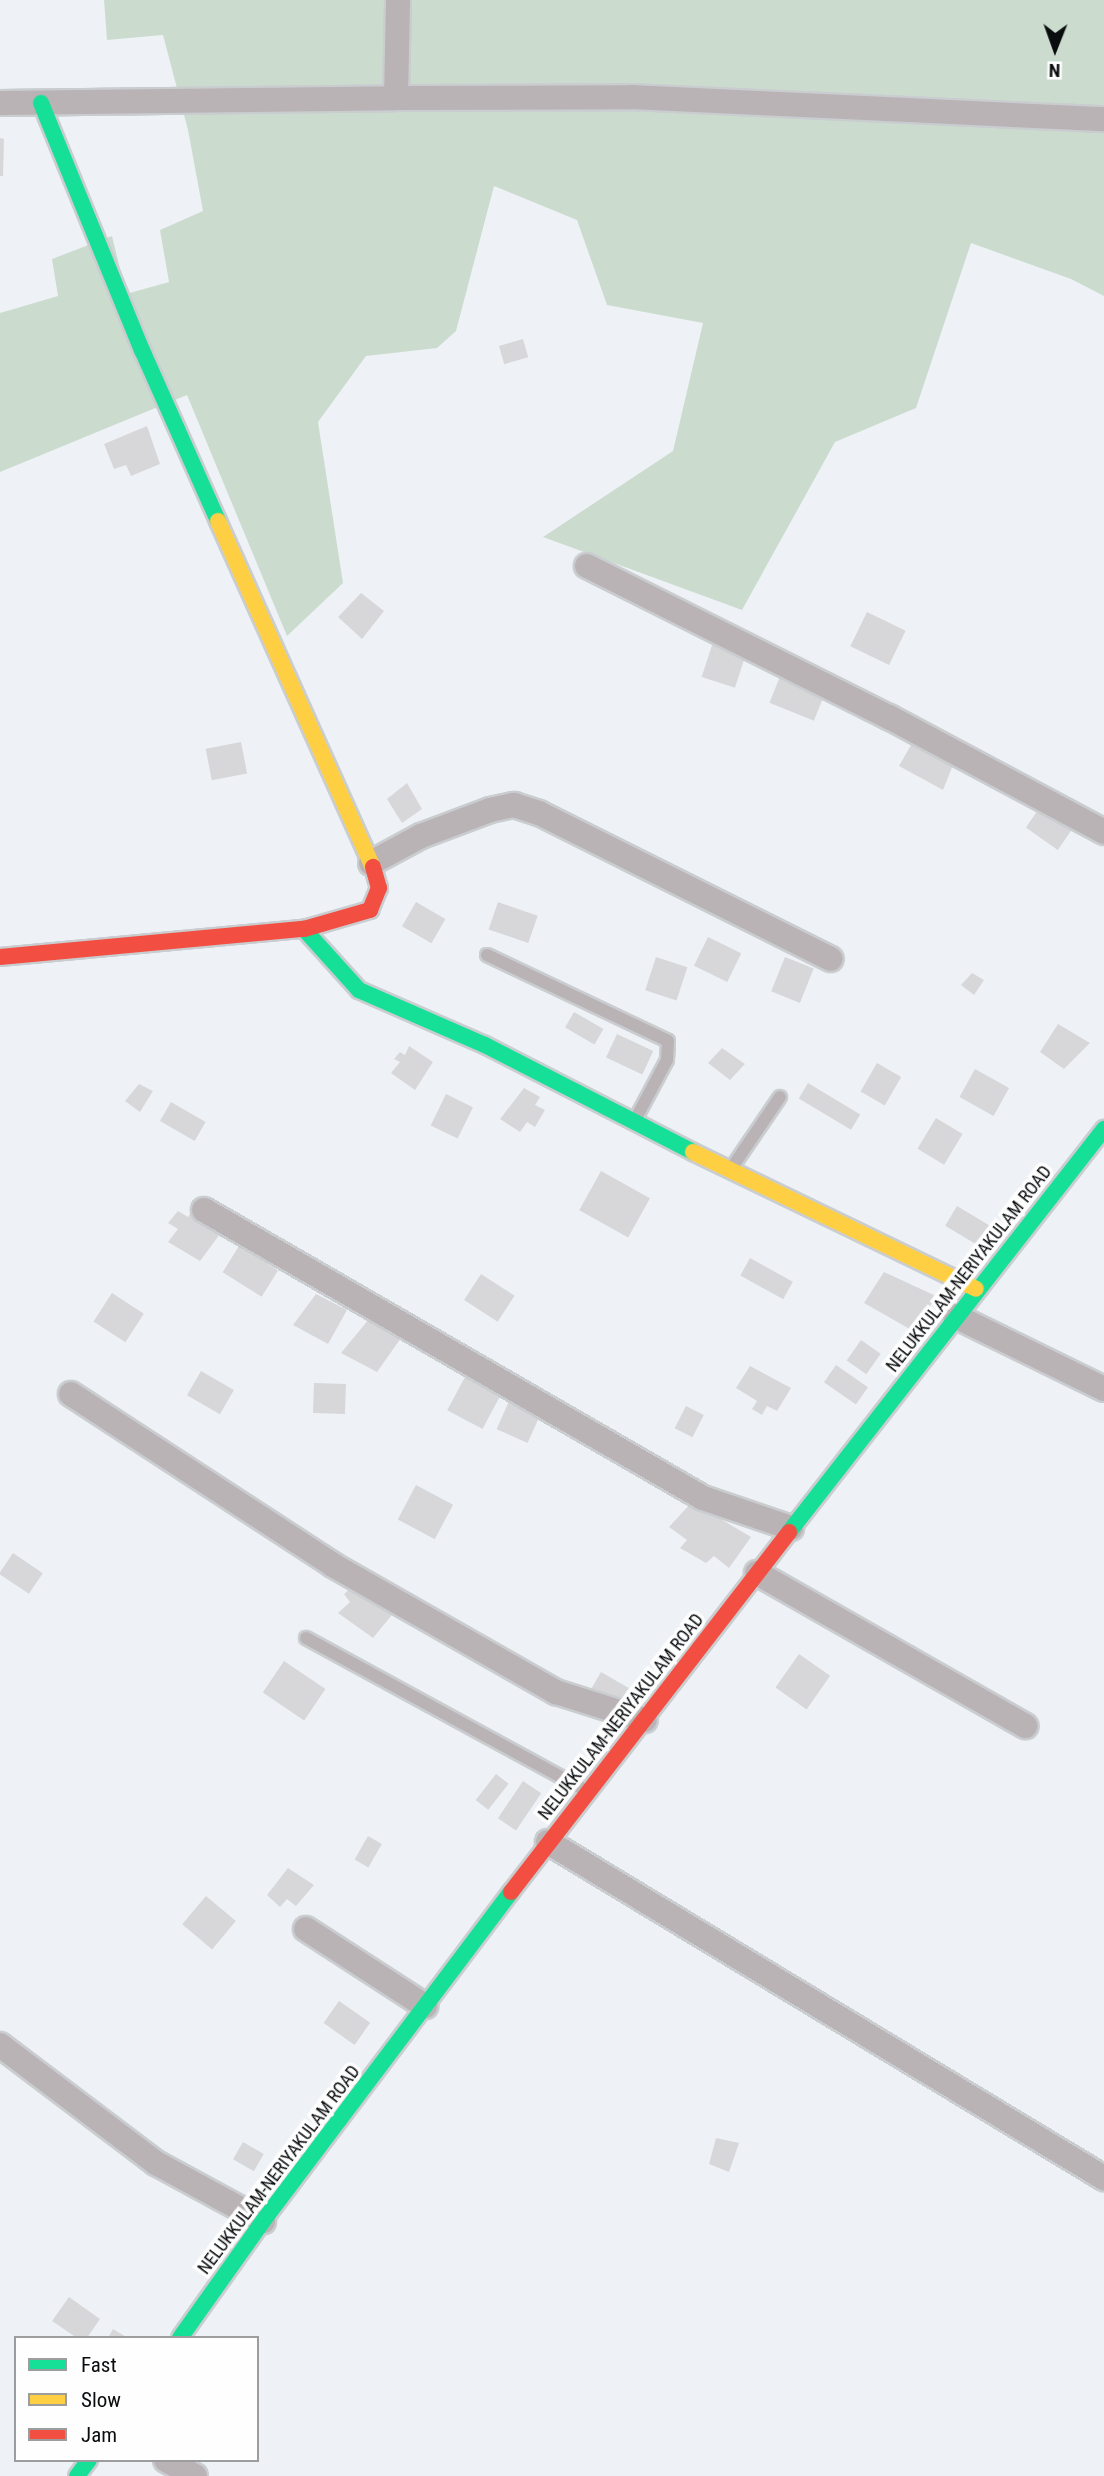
<!DOCTYPE html>
<style>
body{margin:0}
#map{position:relative;width:1104px;height:2476px;overflow:hidden;background:#eef2f6;font-family:"Roboto Condensed",sans-serif}
div>[style]{position:absolute}
.green>*{inset:0;background:#cbdccf}
.building>*{inset:0;background:#d7d7da;transform-origin:0 0}
.roads{filter:drop-shadow(2px 0 #cacdd0) drop-shadow(-2px 0 #cacdd0) drop-shadow(0 2px #cacdd0) drop-shadow(0 -2px #cacdd0)}
.lane>*{height:12px;margin:-6px;padding:0 6px;transform-origin:6px;border-radius:6px;background:#b9b3b5}
.street>*{height:24px;margin:-12px;padding:0 12px;transform-origin:12px;border-radius:12px;background:#b9b3b5}
.fast>*{height:16px;margin:-8px;padding:0 8px;transform-origin:8px;border-radius:8px;background:#16e098}
.slow>*{height:16px;margin:-8px;padding:0 8px;transform-origin:8px;border-radius:8px;background:#ffcf43}
.jam>*{height:16px;margin:-8px;padding:0 8px;transform-origin:8px;border-radius:8px;background:#f24e42}
span{translate:-50% -50%;white-space:nowrap;text-align:center;line-height:1.15;-webkit-text-stroke:7px #fefefe;paint-order:stroke}
.street-label{font-size:18px;color:#0a0c0e}
.legend{position:absolute;left:14px;top:2336px;width:245px;height:126px;box-sizing:border-box;background:#fefefe;border:2px solid #9c9d9e;margin:0;padding:9px 12px;list-style:none;font-size:21px;color:#0a0c0e}
.legend li{display:flex;align-items:center;gap:14px;height:35px}
.legend b{width:35px;border:2px solid #9c9d9e}
.north{position:absolute;left:1020px;top:14px;width:70px;height:70px;-webkit-text-stroke:5px #fefefe;paint-order:stroke;rotate:181deg;font-size:19px;font-weight:700;line-height:28px;text-align:center;color:#0a0c0e}
.north::after{content:'';display:block;margin:auto;width:24px;height:32px;background:#0a0c0e;clip-path:polygon(50% 0,100% 100%,50% 72%,0 100%)}
</style>
<div id="map">
<div class="green">
<div style="clip-path:polygon(104px 0,1104px 0,1104px 296px,1071px 279px,971px 243px,916px 408px,835px 442px,742px 610px,543px 537px,673px 451px,703px 323px,607px 305px,577px 220px,494px 186px,456px 331px,437px 348px,366px 356px,318px 422px,343px 583px,287px 636px,187px 395px,0 472px,0 313px,58px 296px,52px 259px,112px 236px,126px 294px,169px 282px,160px 230px,203px 211px,188px 130px,163px 35px,107px 40px)"></div>
</div>
<div class="building">
<div style="clip-path:polygon(0 138px,4px 139px,3px 176px,0 176px)"></div>
<div style="left:523px;top:339px;width:19px;height:25px;rotate:74deg"></div>
<div style="clip-path:polygon(147px 426px,160px 464px,131px 476px,126px 465px,114px 469px,104px 444px)"></div>
<div style="clip-path:polygon(361px 593px,384px 611px,362px 639px,338px 617px)"></div>
<div style="left:867px;top:612px;width:43px;height:38px;rotate:26deg"></div>
<div style="left:714px;top:639px;width:35px;height:40px;rotate:18deg"></div>
<div style="left:781px;top:674px;width:48px;height:31px;rotate:22deg"></div>
<div style="left:241px;top:742px;width:32px;height:36px;rotate:79deg"></div>
<div style="clip-path:polygon(911px 745px,953px 765px,943px 790px,899px 766px)"></div>
<div style="clip-path:polygon(407px 783px,422px 809px,402px 823px,387px 799px)"></div>
<div style="left:1043px;top:803px;width:39px;height:30px;rotate:35deg"></div>
<div style="left:416px;top:902px;width:34px;height:28px;rotate:30deg"></div>
<div style="left:498px;top:902px;width:42px;height:29px;rotate:19deg"></div>
<div style="left:708px;top:937px;width:37px;height:32px;rotate:26deg"></div>
<div style="left:656px;top:957px;width:33px;height:35px;rotate:18deg"></div>
<div style="left:785px;top:957px;width:31px;height:37px;rotate:22deg"></div>
<div style="clip-path:polygon(972px 973px,984px 980px,974px 995px,961px 985px)"></div>
<div style="left:574px;top:1012px;width:34px;height:18px;rotate:30deg"></div>
<div style="clip-path:polygon(1058px 1024px,1090px 1043px,1064px 1069px,1040px 1052px)"></div>
<div style="left:617px;top:1034px;width:40px;height:26px;rotate:25deg"></div>
<div style="clip-path:polygon(409px 1046px,433px 1062px,415px 1090px,391px 1073px,400px 1062px,394px 1059px,400px 1052px,405px 1055px)"></div>
<div style="clip-path:polygon(722px 1048px,745px 1064px,730px 1080px,708px 1063px)"></div>
<div style="left:877px;top:1063px;width:28px;height:33px;rotate:30deg"></div>
<div style="left:975px;top:1069px;width:39px;height:32px;rotate:29deg"></div>
<div style="left:808px;top:1083px;width:61px;height:18px;rotate:31deg"></div>
<div style="clip-path:polygon(139px 1084px,153px 1091px,140px 1112px,125px 1101px)"></div>
<div style="clip-path:polygon(524px 1088px,540px 1097px,535px 1105px,545px 1110px,535px 1127px,527px 1122px,520px 1132px,500px 1119px)"></div>
<div style="left:446px;top:1094px;width:30px;height:35px;rotate:26deg"></div>
<div style="left:171px;top:1102px;width:40px;height:22px;rotate:30deg"></div>
<div style="left:936px;top:1118px;width:31px;height:36px;rotate:31deg"></div>
<div style="left:601px;top:1171px;width:56px;height:45px;rotate:29deg"></div>
<div style="left:957px;top:1206px;width:39px;height:23px;rotate:31deg"></div>
<div style="clip-path:polygon(178px 1211px,188px 1217px,192px 1211px,223px 1230px,200px 1261px,168px 1242px,178px 1229px,168px 1223px)"></div>
<div style="left:239px;top:1246px;width:46px;height:31px;rotate:32deg"></div>
<div style="left:750px;top:1258px;width:49px;height:20px;rotate:29deg"></div>
<div style="clip-path:polygon(884px 1272px,936px 1296px,915px 1332px,864px 1303px)"></div>
<div style="left:481px;top:1274px;width:40px;height:31px;rotate:33deg"></div>
<div style="left:112px;top:1293px;width:38px;height:34px;rotate:33deg"></div>
<div style="clip-path:polygon(316px 1294px,347px 1310px,328px 1344px,293px 1325px)"></div>
<div style="clip-path:polygon(369px 1319px,401px 1338px,377px 1372px,341px 1353px)"></div>
<div style="left:861px;top:1340px;width:24px;height:25px;rotate:35deg"></div>
<div style="left:836px;top:1365px;width:39px;height:21px;rotate:35deg"></div>
<div style="clip-path:polygon(750px 1366px,791px 1388px,777px 1411px,767px 1406px,762px 1415px,752px 1409px,757px 1401px,736px 1388px)"></div>
<div style="left:201px;top:1371px;width:38px;height:28px;rotate:30deg"></div>
<div style="left:466px;top:1375px;width:40px;height:40px;rotate:28deg"></div>
<div style="left:314px;top:1383px;width:32px;height:30px;rotate:2deg"></div>
<div style="left:510px;top:1399px;width:34px;height:33px;rotate:24deg"></div>
<div style="left:686px;top:1406px;width:20px;height:25px;rotate:27deg"></div>
<div style="left:416px;top:1485px;width:42px;height:39px;rotate:28deg"></div>
<div style="clip-path:polygon(692px 1502px,751px 1537px,729px 1568px,714px 1556px,706px 1563px,680px 1548px,687px 1540px,669px 1527px)"></div>
<div style="left:13px;top:1553px;width:36px;height:25px;rotate:34deg"></div>
<div style="clip-path:polygon(353px 1586px,396px 1610px,373px 1638px,338px 1613px,350px 1602px,344px 1594px)"></div>
<div style="left:799px;top:1654px;width:38px;height:41px;rotate:35deg"></div>
<div style="left:284px;top:1661px;width:50px;height:38px;rotate:34deg"></div>
<div style="left:601px;top:1672px;width:32px;height:24px;rotate:30deg"></div>
<div style="left:496px;top:1774px;width:16px;height:33px;rotate:38deg"></div>
<div style="left:523px;top:1781px;width:22px;height:45px;rotate:34deg"></div>
<div style="left:368px;top:1836px;width:16px;height:27px;rotate:30deg"></div>
<div style="clip-path:polygon(288px 1868px,314px 1885px,296px 1906px,287px 1899px,280px 1907px,267px 1895px)"></div>
<div style="left:206px;top:1896px;width:39px;height:37px;rotate:40deg"></div>
<div style="left:339px;top:2001px;width:38px;height:27px;rotate:35deg"></div>
<div style="clip-path:polygon(716px 2138px,739px 2143px,729px 2172px,709px 2164px)"></div>
<div style="left:243px;top:2142px;width:24px;height:20px;rotate:30deg"></div>
<div style="clip-path:polygon(69px 2297px,100px 2319px,87px 2338px,77px 2338px,52px 2321px)"></div>
<div style="clip-path:polygon(113px 2329px,128px 2338px,108px 2338px)"></div>
</div>
<div class="roads">
<div class="lane">
<div style="left:487px;top:955px;width:200px;rotate:25.4deg"></div>
<div style="left:668px;top:1041px;width:19px;rotate:93deg"></div>
<div style="left:667px;top:1060px;width:68px;rotate:118.1deg"></div>
<div style="left:731px;top:1169px;width:87px;rotate:-55.8deg"></div>
<div style="left:306px;top:1638px;width:318px;rotate:28.6deg"></div>
</div>
<div class="street">
<div style="left:396px;top:98px;width:235px;rotate:-0.2deg"></div>
<div style="left:631px;top:97px;width:474px;rotate:2.7deg"></div>
<div style="left:0;top:103px;width:396px;rotate:-0.7deg"></div>
<div style="left:396px;top:98px;width:98px;rotate:-88.8deg"></div>
<div style="left:587px;top:566px;width:338px;rotate:26.6deg"></div>
<div style="left:889px;top:717px;width:244px;rotate:28.1deg"></div>
<div style="left:371px;top:863px;width:57px;rotate:-28.4deg"></div>
<div style="left:421px;top:836px;width:74px;rotate:-20.6deg"></div>
<div style="left:490px;top:810px;width:25px;rotate:-12deg"></div>
<div style="left:514px;top:805px;width:26px;rotate:18deg"></div>
<div style="left:539px;top:813px;width:326px;rotate:26.6deg"></div>
<div style="left:204px;top:1210px;width:576px;rotate:29.99deg"></div>
<div style="left:703px;top:1498px;width:93px;rotate:18.8deg"></div>
<div style="left:955px;top:1316px;width:166px;rotate:26.1deg"></div>
<div style="left:71px;top:1394px;width:313px;rotate:33.1deg"></div>
<div style="left:333px;top:1565px;width:257px;rotate:29.7deg"></div>
<div style="left:556px;top:1692px;width:93px;rotate:17.5deg"></div>
<div style="left:757px;top:1573px;width:309px;rotate:29.7deg"></div>
<div style="left:548px;top:1842px;width:650px;rotate:31.15deg"></div>
<div style="left:306px;top:1929px;width:142px;rotate:32.9deg"></div>
<div style="left:0;top:2045px;width:196px;rotate:37.1deg"></div>
<div style="left:156px;top:2163px;width:122px;rotate:28.5deg"></div>
<div style="left:166px;top:2460px;width:33px;rotate:29deg"></div>
</div>
<div class="fast">
<div style="left:41px;top:103px;width:267px;rotate:67.8deg"></div>
<div style="left:142px;top:350px;width:187px;rotate:66deg"></div>
<div style="left:304px;top:929px;width:82px;rotate:48deg"></div>
<div style="left:359px;top:990px;width:137px;rotate:23.6deg"></div>
<div style="left:485px;top:1045px;width:234px;rotate:27.2deg"></div>
<div style="left:789px;top:1532px;width:512px;rotate:-51.99deg"></div>
<div style="left:180px;top:2338px;width:143px;rotate:-54.6deg"></div>
<div style="left:263px;top:2221px;width:412px;rotate:-53deg"></div>
<div style="left:77px;top:2476px;width:20px;rotate:-53deg"></div>
</div>
<div class="slow">
<div style="left:218px;top:521px;width:379px;rotate:65.9deg"></div>
<div style="left:693px;top:1152px;width:314px;rotate:25.8deg"></div>
</div>
<div class="jam">
<div style="left:0;top:957px;width:305px;rotate:-5.3deg"></div>
<div style="left:304px;top:929px;width:69px;rotate:-16.1deg"></div>
<div style="left:370px;top:910px;width:24px;rotate:-68deg"></div>
<div style="left:379px;top:888px;width:22px;rotate:-106deg"></div>
<div style="left:511px;top:1892px;width:455px;rotate:-52.3deg"></div>
</div>
</div>
<div class="street-label">
<span style="left:969px;top:1269px;rotate:-52deg">NELUKKULAM-NERIYAKULAM ROAD</span>
<span style="left:621px;top:1717px;rotate:-52deg">NELUKKULAM-NERIYAKULAM ROAD</span>
<span style="left:279px;top:2170px;rotate:-53deg">NELUKKULAM-NERIYAKULAM ROAD</span>
</div>
<ul class="legend">
<li><b style="height:9px;background:#16e098"></b>Fast</li>
<li><b style="height:9px;background:#ffcf43"></b>Slow</li>
<li><b style="height:9px;background:#f24e42"></b>Jam</li>
</ul>
<div class="north">N</div>
</div>
